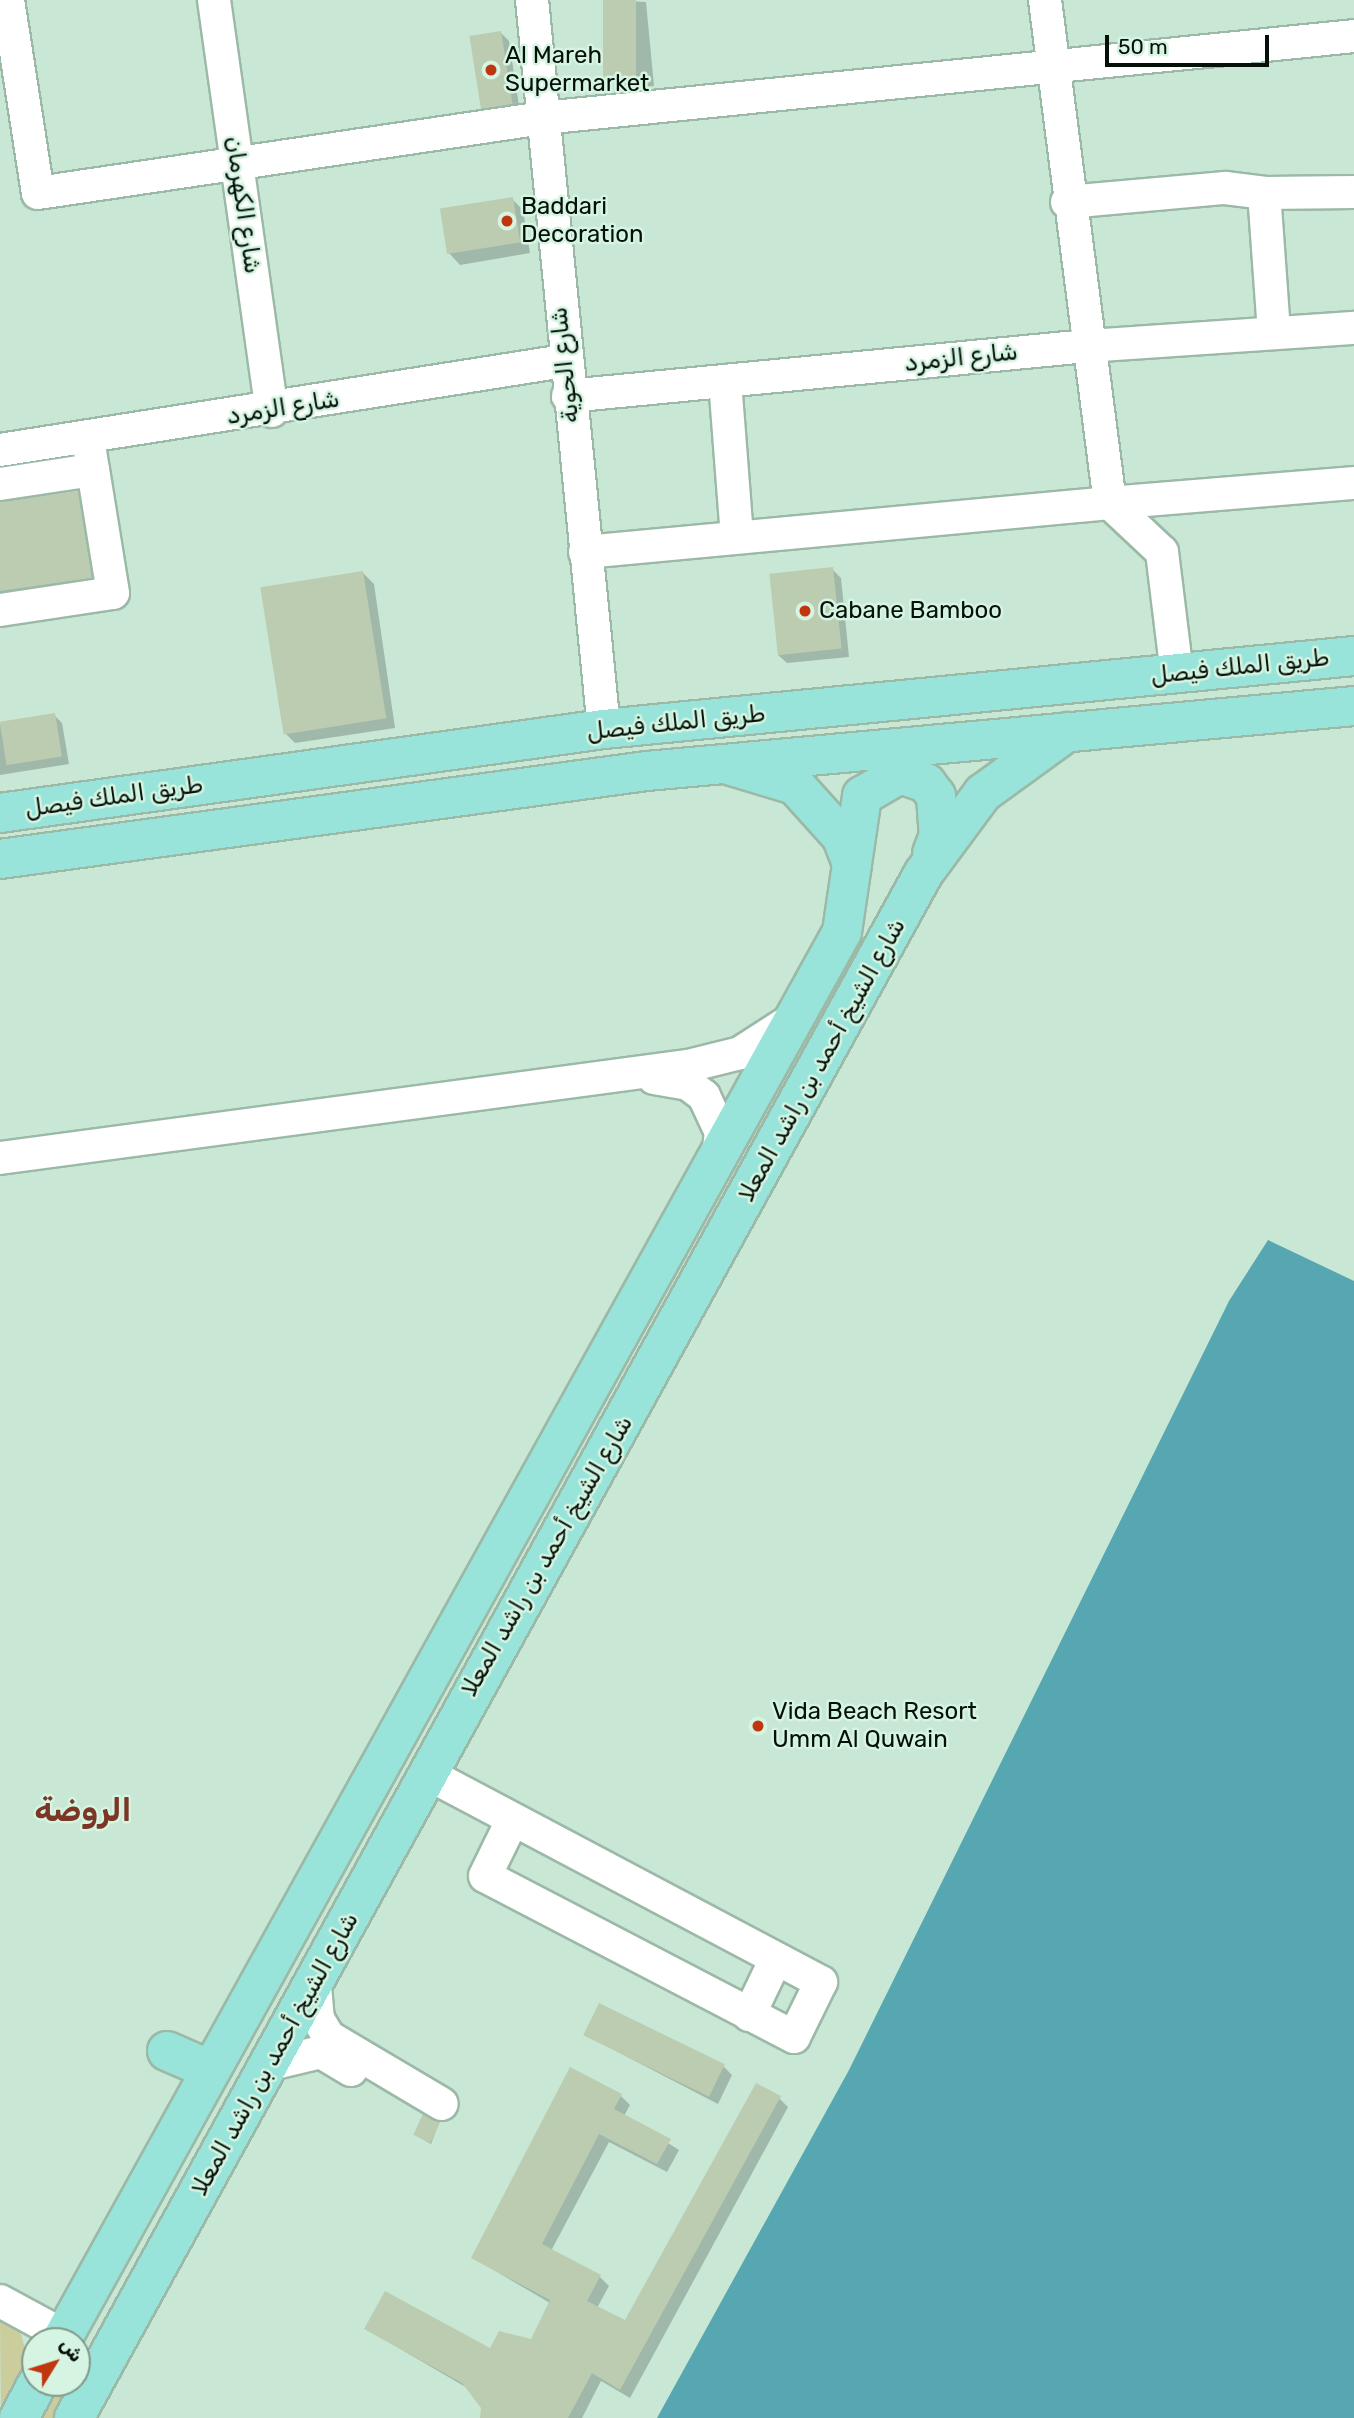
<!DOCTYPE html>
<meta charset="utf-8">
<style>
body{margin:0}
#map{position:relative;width:1354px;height:2418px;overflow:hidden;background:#c8e7d4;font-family:Rubik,"Noto Sans Arabic",sans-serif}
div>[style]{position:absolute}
.green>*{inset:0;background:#cccd9c}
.water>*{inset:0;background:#57a7b2}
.shadow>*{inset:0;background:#0003}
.building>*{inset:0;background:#bbccb0;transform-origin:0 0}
.roads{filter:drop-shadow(2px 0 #9bb9a6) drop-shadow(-2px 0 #9bb9a6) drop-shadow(0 2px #9bb9a6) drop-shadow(0 -2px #9bb9a6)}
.minor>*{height:32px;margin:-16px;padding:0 16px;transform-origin:16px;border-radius:16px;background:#fff}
.major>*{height:38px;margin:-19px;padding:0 19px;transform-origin:19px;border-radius:19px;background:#99e4da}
.dots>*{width:19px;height:19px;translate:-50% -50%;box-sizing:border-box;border:4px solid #d5f4e1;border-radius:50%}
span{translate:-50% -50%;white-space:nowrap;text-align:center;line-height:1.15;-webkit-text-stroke:5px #d5f4e1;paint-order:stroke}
.poi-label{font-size:24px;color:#051009}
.left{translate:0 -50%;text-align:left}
.street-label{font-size:24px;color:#051009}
.district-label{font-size:32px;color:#7b3625;font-weight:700}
.north{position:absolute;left:21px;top:2327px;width:70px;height:70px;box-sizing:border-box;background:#d5f4e1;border:2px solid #82998b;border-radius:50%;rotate:52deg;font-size:19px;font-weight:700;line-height:28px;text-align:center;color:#051009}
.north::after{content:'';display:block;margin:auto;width:24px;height:32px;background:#c0360f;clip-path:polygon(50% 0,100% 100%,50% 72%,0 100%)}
.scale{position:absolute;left:1105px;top:35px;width:164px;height:32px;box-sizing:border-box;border:4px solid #051009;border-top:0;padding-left:9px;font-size:21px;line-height:24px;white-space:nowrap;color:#051009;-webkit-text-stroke:5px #d5f4e1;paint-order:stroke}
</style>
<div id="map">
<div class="green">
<div style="clip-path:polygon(0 2320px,20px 2331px,29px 2362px,1px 2418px)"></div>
<div style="clip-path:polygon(77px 2372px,87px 2377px,64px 2418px,41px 2418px,58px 2383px,77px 2383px)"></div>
</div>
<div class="water">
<div style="clip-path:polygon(1268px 1240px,1354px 1281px,1354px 2418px,657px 2418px,849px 2070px,1229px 1301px)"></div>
</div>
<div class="shadow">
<div style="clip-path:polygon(605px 0,646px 2px,654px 86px,624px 89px,612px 77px)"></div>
<div style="clip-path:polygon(501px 33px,509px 41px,520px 112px,490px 116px,482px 108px)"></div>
<div style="clip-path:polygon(512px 199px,523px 210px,530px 253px,460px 265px,449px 253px)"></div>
<div style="clip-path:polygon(77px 493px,88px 504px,102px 588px,0 609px,0 500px)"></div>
<div style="clip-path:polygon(832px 569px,841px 578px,849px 657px,787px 663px,778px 655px)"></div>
<div style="clip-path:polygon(363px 573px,374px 584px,395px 728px,295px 743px,284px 732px)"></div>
<div style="clip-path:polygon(54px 715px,62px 723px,69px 764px,0 775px,0 724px)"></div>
<div style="clip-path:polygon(585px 2035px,724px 2067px,732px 2075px,718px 2104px)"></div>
<div style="clip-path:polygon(621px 2096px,630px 2105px,624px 2116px,679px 2150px,667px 2172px,609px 2142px,551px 2251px,600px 2277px,609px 2286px,597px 2308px,626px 2322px,779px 2098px,788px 2107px,630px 2398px,601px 2381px,582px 2418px,481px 2418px,483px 2408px,469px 2389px,366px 2329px,490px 2351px,532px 2341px,550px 2303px,473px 2258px)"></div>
<div style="clip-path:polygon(439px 2123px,431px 2144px,417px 2136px)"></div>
</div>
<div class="building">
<div style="left:603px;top:0;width:33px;height:78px"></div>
<div style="left:501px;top:31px;width:74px;height:32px;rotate:81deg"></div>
<div style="left:513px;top:197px;width:46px;height:74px;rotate:81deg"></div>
<div style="clip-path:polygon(78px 491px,92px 578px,0 591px,0 502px)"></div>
<div style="left:833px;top:567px;width:82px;height:64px;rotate:84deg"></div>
<div style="left:363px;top:571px;width:149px;height:104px;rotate:81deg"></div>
<div style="left:55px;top:713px;width:44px;height:56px;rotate:81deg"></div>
<div style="left:599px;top:2003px;width:140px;height:36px;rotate:26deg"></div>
<div style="clip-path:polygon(570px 2067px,622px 2094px,614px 2109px,671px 2139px,657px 2164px,599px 2134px,542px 2244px,601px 2275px,587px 2301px,625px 2320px,756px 2083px,781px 2096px,620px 2390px,592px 2373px,568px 2418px,480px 2418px,481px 2408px,462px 2383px,364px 2329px,385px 2291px,490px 2348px,499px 2331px,531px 2339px,550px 2300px,471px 2258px)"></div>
<div style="left:423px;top:2114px;width:19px;height:23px;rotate:25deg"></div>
</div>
<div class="roads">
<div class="minor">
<div style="left:8px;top:0;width:195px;rotate:81.2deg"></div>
<div style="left:38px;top:193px;width:511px;rotate:-8.45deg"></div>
<div style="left:543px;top:118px;width:815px;rotate:-5.77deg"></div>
<div style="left:214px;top:0;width:415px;rotate:82deg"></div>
<div style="left:532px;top:0;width:733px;rotate:84.36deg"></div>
<div style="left:1045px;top:0;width:507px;rotate:82.64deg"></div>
<div style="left:1110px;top:503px;width:245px;rotate:-4.7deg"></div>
<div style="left:1067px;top:202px;width:159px;rotate:-5.1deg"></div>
<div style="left:1225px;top:188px;width:39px;rotate:7deg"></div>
<div style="left:1274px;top:332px;width:139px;rotate:-94.1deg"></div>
<div style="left:1264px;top:193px;width:90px;rotate:-0.6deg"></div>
<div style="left:725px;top:381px;width:155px;rotate:85.6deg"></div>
<div style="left:568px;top:396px;width:521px;rotate:-5.5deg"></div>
<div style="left:1087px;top:346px;width:268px;rotate:-3.9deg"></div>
<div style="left:0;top:450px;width:571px;rotate:-8.97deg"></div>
<div style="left:0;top:484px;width:94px;rotate:-8.6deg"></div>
<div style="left:93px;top:470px;width:20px;rotate:-99deg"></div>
<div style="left:585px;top:552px;width:527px;rotate:-5.33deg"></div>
<div style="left:1110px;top:503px;width:71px;rotate:43.3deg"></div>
<div style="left:1162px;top:552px;width:123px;rotate:83deg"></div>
<div style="left:0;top:610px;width:114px;rotate:-8.6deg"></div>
<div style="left:113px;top:593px;width:125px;rotate:-99.2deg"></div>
<div style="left:654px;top:1078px;width:35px;rotate:10deg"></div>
<div style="left:688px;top:1084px;width:20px;rotate:37deg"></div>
<div style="left:704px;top:1096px;width:40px;rotate:65deg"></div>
<div style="left:721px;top:1132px;width:26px;rotate:97deg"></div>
<div style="left:0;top:1158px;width:694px;rotate:-7.62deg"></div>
<div style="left:688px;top:1066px;width:54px;rotate:-14deg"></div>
<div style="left:740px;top:1053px;width:63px;rotate:-32.7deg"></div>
<div style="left:426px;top:1773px;width:447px;rotate:27.9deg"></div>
<div style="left:821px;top:1982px;width:61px;rotate:116.1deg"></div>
<div style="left:794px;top:2037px;width:348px;rotate:-152.5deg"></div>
<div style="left:485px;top:1876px;width:61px;rotate:-63.9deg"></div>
<div style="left:315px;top:1986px;width:33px;rotate:85deg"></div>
<div style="left:318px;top:2019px;width:21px;rotate:59deg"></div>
<div style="left:329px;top:2037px;width:131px;rotate:30.7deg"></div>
<div style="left:749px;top:2015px;width:62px;rotate:-64.3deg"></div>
<div style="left:271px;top:2064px;width:51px;rotate:-13.5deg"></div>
<div style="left:321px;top:2052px;width:35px;rotate:31deg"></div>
<div style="left:0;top:2301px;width:72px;rotate:28.4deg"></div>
</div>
<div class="major">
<div style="left:0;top:813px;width:610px;rotate:-7.92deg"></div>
<div style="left:604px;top:729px;width:754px;rotate:-5.56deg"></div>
<div style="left:0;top:859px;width:653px;rotate:-7.75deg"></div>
<div style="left:647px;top:771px;width:710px;rotate:-5.25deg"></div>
<div style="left:852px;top:864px;width:69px;rotate:-81.6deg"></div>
<div style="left:862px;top:796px;width:44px;rotate:-30.1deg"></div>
<div style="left:900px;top:774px;width:28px;rotate:19deg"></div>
<div style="left:926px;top:783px;width:16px;rotate:52deg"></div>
<div style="left:936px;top:796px;width:39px;rotate:86deg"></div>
<div style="left:939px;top:835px;width:19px;rotate:111deg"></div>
<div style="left:167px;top:2051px;width:47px;rotate:23.8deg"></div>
<div style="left:61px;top:2341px;width:1611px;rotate:-61deg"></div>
<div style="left:842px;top:932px;width:69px;rotate:-81.6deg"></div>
<div style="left:852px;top:864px;width:30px;rotate:-111deg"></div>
<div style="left:841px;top:836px;width:69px;rotate:-132deg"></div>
<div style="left:795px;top:785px;width:73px;rotate:-163.3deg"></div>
<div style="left:19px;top:2418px;width:40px;rotate:-62deg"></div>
<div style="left:74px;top:2418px;width:1762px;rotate:-61.19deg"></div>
<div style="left:923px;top:874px;width:101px;rotate:-53.5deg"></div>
<div style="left:983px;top:793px;width:104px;rotate:-36deg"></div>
</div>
</div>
<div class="dots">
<div style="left:491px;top:70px;background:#c0360f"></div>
<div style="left:507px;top:221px;background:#c0360f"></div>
<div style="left:805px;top:611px;background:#c0360f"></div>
<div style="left:758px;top:1726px;background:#c0360f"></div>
</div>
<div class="poi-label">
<span class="left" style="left:505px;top:70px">Al Mareh<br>Supermarket</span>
<span class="left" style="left:521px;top:221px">Baddari<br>Decoration</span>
<span class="left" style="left:819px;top:611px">Cabane Bamboo</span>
<span class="left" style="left:772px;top:1726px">Vida Beach Resort<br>Umm Al Quwain</span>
</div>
<div class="street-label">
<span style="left:243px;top:205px;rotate:82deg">شارع الكهرمان</span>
<span style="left:961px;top:358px;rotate:-6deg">شارع الزمرد</span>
<span style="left:565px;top:365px;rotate:-96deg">شارع الحوية</span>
<span style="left:283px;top:408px;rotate:-9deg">شارع الزمرد</span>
<span style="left:1240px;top:667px;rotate:-6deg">طريق الملك فيصل</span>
<span style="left:676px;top:723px;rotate:-6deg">طريق الملك فيصل</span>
<span style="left:114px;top:797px;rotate:-8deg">طريق الملك فيصل</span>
<span style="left:822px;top:1060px;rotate:-61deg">شارع الشيخ أحمد بن راشد المعلا</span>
<span style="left:547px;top:1556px;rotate:-60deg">شارع الشيخ أحمد بن راشد المعلا</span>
<span style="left:275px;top:2054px;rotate:-61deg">شارع الشيخ أحمد بن راشد المعلا</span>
</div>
<div class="district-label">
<span style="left:83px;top:1810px">الروضة</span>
</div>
<div class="north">ش</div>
<div class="scale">50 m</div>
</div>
